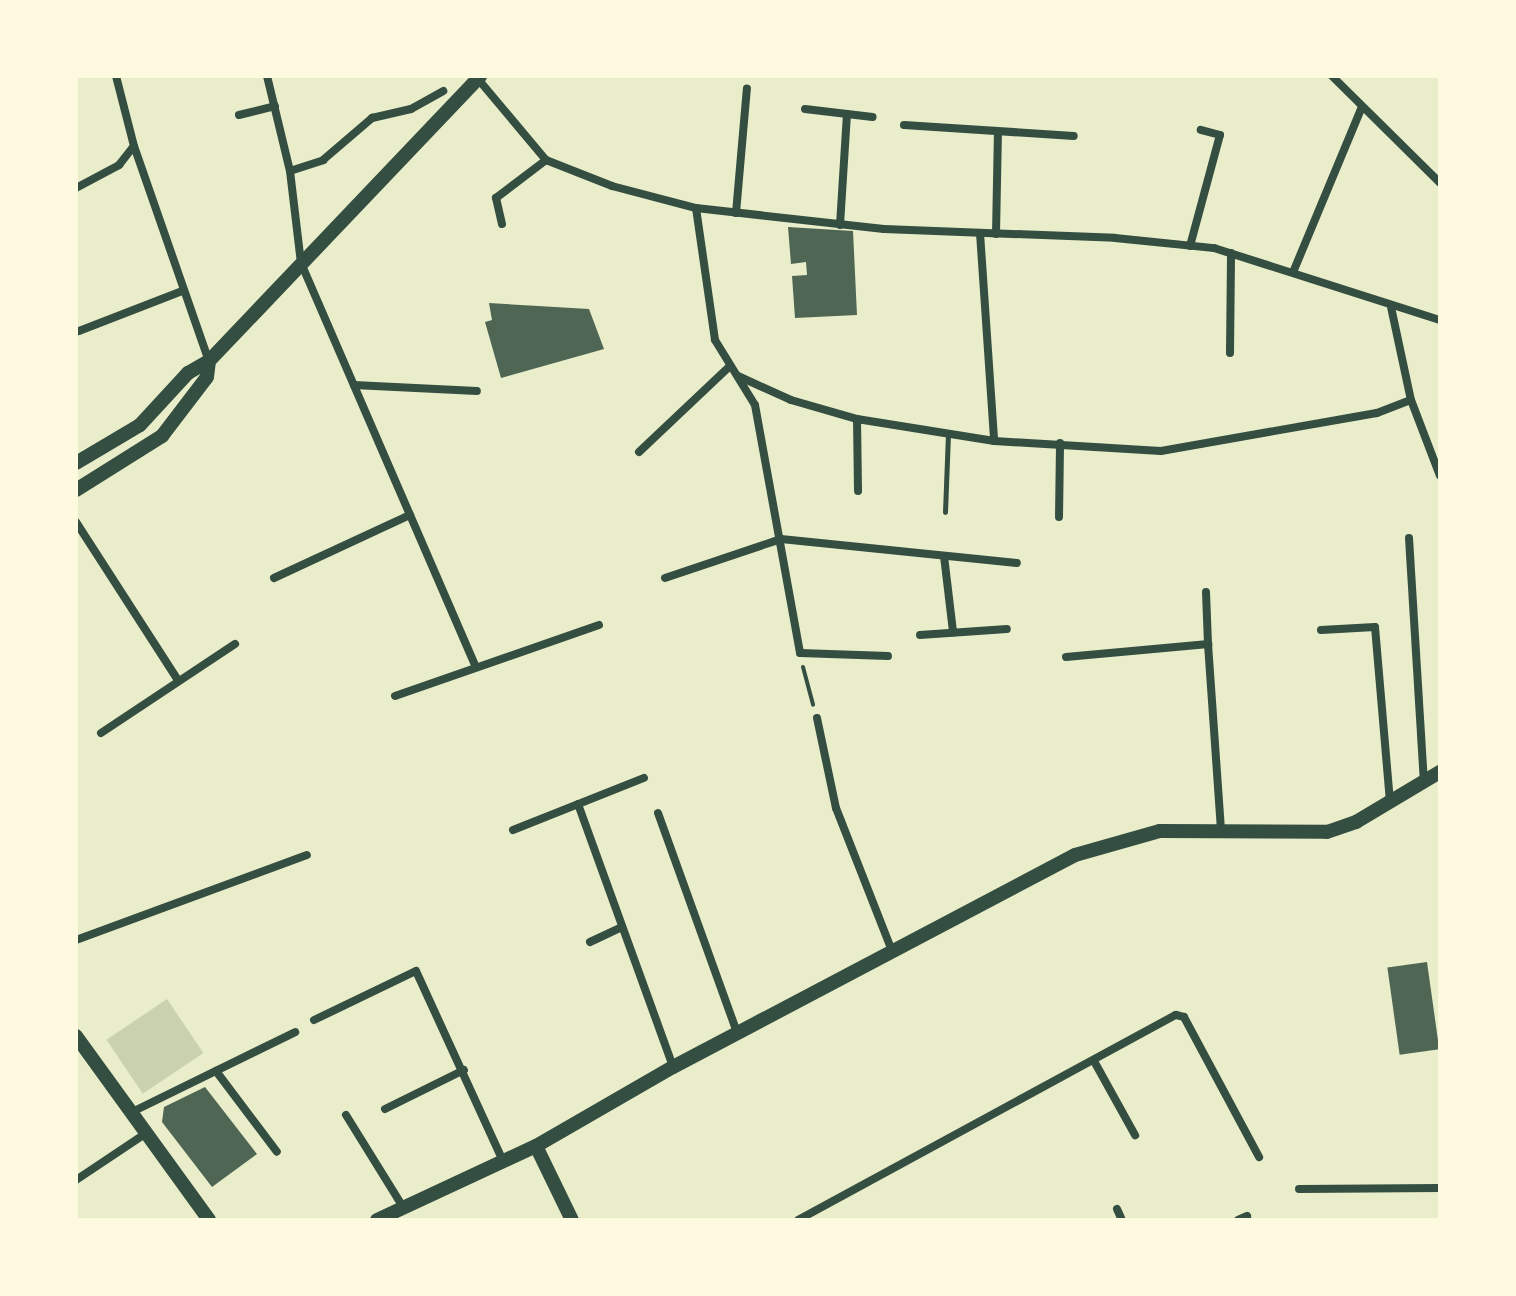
<!DOCTYPE html>
<style>
body{margin:0}
#map{position:relative;width:1516px;height:1296px;overflow:hidden;background:#e9edc9;font-family:"PT Sans",sans-serif}
div>[style]{position:absolute}
.green>*{inset:0;background:#cad2ad;transform-origin:0 0}
.building>*{inset:0;background:#4f6655;transform-origin:0 0}
.path>*{height:4px;margin:-2px;padding:0 2px;transform-origin:2px;border-radius:2px;background:#344e41}
.service>*{height:5px;margin:-2.5px;padding:0 2.5px;transform-origin:2.5px;border-radius:2.5px;background:#344e41}
.minor>*{height:8px;margin:-4px;padding:0 4px;transform-origin:4px;border-radius:4px;background:#344e41}
.tertiary>*{height:14px;margin:-7px;padding:0 7px;transform-origin:7px;border-radius:7px;background:#344e41}
.secondary>*{height:14px;margin:-7px;padding:0 7px;transform-origin:7px;border-radius:7px;background:#344e41}
span{translate:-50% -50%;white-space:nowrap;text-align:center;line-height:1.15;-webkit-text-stroke:8px #fefae0;paint-order:stroke}
.frame{position:absolute;inset:0;border:78px solid #fefae0;pointer-events:none}
</style>
<div id="map">
<div class="green">
<div style="left:167px;top:999px;width:65px;height:73px;rotate:56deg"></div>
</div>
<div class="building">
<div style="clip-path:polygon(788px 227px,853px 231px,857px 315px,795px 318px,792px 276px,807px 275px,806px 262px,791px 264px)"></div>
<div style="clip-path:polygon(489px 303px,589px 309px,604px 349px,501px 378px,485px 322px,492px 320px)"></div>
<div style="left:1427px;top:962px;width:88px;height:40px;rotate:82deg"></div>
<div style="clip-path:polygon(205px 1087px,257px 1154px,212px 1187px,162px 1122px,164px 1107px)"></div>
</div>
<div class="path">
<div style="left:803px;top:667px;width:39px;rotate:75deg"></div>
</div>
<div class="service">
<div style="left:945px;top:512px;width:77px;rotate:-87.8deg"></div>
</div>
<div class="minor">
<div style="left:116px;top:76px;width:72px;rotate:75.6deg"></div>
<div style="left:134px;top:146px;width:228px;rotate:70.8deg"></div>
<div style="left:267px;top:76px;width:98px;rotate:76.4deg"></div>
<div style="left:290px;top:171px;width:93px;rotate:83.2deg"></div>
<div style="left:301px;top:263px;width:439px;rotate:66.6deg"></div>
<div style="left:1332px;top:76px;width:152px;rotate:44.7deg"></div>
<div style="left:478px;top:79px;width:106px;rotate:50deg"></div>
<div style="left:546px;top:160px;width:71px;rotate:21.5deg"></div>
<div style="left:612px;top:186px;width:87px;rotate:14.7deg"></div>
<div style="left:696px;top:208px;width:189px;rotate:6.4deg"></div>
<div style="left:884px;top:229px;width:231px;rotate:2.2deg"></div>
<div style="left:1115px;top:238px;width:100px;rotate:5.8deg"></div>
<div style="left:1214px;top:248px;width:237px;rotate:17.7deg"></div>
<div style="left:805px;top:109px;width:68px;rotate:6.7deg"></div>
<div style="left:239px;top:115px;width:37px;rotate:-14deg"></div>
<div style="left:904px;top:125px;width:170px;rotate:3.7deg"></div>
<div style="left:290px;top:171px;width:35px;rotate:-18deg"></div>
<div style="left:323px;top:160px;width:65px;rotate:-40.6deg"></div>
<div style="left:372px;top:118px;width:40px;rotate:-13deg"></div>
<div style="left:411px;top:109px;width:37px;rotate:-29deg"></div>
<div style="left:76px;top:188px;width:49px;rotate:-28.1deg"></div>
<div style="left:119px;top:165px;width:24px;rotate:-52deg"></div>
<div style="left:696px;top:208px;width:133px;rotate:81.8deg"></div>
<div style="left:715px;top:340px;width:76px;rotate:58.4deg"></div>
<div style="left:755px;top:405px;width:252px;rotate:79.7deg"></div>
<div style="left:800px;top:653px;width:88px;rotate:2deg"></div>
<div style="left:736px;top:213px;width:125px;rotate:-85deg"></div>
<div style="left:502px;top:224px;width:27px;rotate:-103deg"></div>
<div style="left:496px;top:198px;width:63px;rotate:-37.2deg"></div>
<div style="left:840px;top:225px;width:111px;rotate:-86.4deg"></div>
<div style="left:980px;top:233px;width:208px;rotate:86.1deg"></div>
<div style="left:996px;top:234px;width:101px;rotate:-88.9deg"></div>
<div style="left:1190px;top:246px;width:115px;rotate:-74.9deg"></div>
<div style="left:1220px;top:135px;width:20px;rotate:-165deg"></div>
<div style="left:1294px;top:270px;width:177px;rotate:-67.4deg"></div>
<div style="left:1391px;top:307px;width:95px;rotate:77.9deg"></div>
<div style="left:1411px;top:400px;width:81px;rotate:69.1deg"></div>
<div style="left:79px;top:331px;width:110px;rotate:-21.2deg"></div>
<div style="left:1230px;top:353px;width:100px;rotate:-89.4deg"></div>
<div style="left:738px;top:376px;width:58px;rotate:24.4deg"></div>
<div style="left:791px;top:400px;width:69px;rotate:16.1deg"></div>
<div style="left:857px;top:419px;width:139px;rotate:9.1deg"></div>
<div style="left:994px;top:441px;width:167px;rotate:3.4deg"></div>
<div style="left:1161px;top:451px;width:219px;rotate:-10deg"></div>
<div style="left:1377px;top:413px;width:36px;rotate:-21deg"></div>
<div style="left:354px;top:385px;width:123px;rotate:2.8deg"></div>
<div style="left:857px;top:419px;width:72px;rotate:89.2deg"></div>
<div style="left:639px;top:452px;width:125px;rotate:-43.4deg"></div>
<div style="left:1059px;top:517px;width:74px;rotate:-89.2deg"></div>
<div style="left:76px;top:522px;width:188px;rotate:57.2deg"></div>
<div style="left:1409px;top:538px;width:244px;rotate:86.5deg"></div>
<div style="left:944px;top:556px;width:77px;rotate:83.2deg"></div>
<div style="left:274px;top:578px;width:150px;rotate:-24.9deg"></div>
<div style="left:665px;top:578px;width:122px;rotate:-18.6deg"></div>
<div style="left:781px;top:539px;width:237px;rotate:5.8deg"></div>
<div style="left:1321px;top:630px;width:54px;rotate:-3.2deg"></div>
<div style="left:1375px;top:627px;width:175px;rotate:85.1deg"></div>
<div style="left:920px;top:635px;width:87px;rotate:-3.9deg"></div>
<div style="left:1208px;top:644px;width:184px;rotate:86deg"></div>
<div style="left:1066px;top:657px;width:143px;rotate:-5.2deg"></div>
<div style="left:1208px;top:644px;width:52px;rotate:-92.2deg"></div>
<div style="left:395px;top:696px;width:216px;rotate:-19.2deg"></div>
<div style="left:817px;top:718px;width:92px;rotate:78.1deg"></div>
<div style="left:836px;top:808px;width:154px;rotate:68.6deg"></div>
<div style="left:101px;top:733px;width:161px;rotate:-33.6deg"></div>
<div style="left:578px;top:804px;width:280px;rotate:70.1deg"></div>
<div style="left:658px;top:813px;width:234px;rotate:70.2deg"></div>
<div style="left:513px;top:830px;width:141px;rotate:-21.7deg"></div>
<div style="left:76px;top:940px;width:246px;rotate:-20.2deg"></div>
<div style="left:590px;top:942px;width:35px;rotate:-25deg"></div>
<div style="left:314px;top:1020px;width:113px;rotate:-25.7deg"></div>
<div style="left:416px;top:971px;width:209px;rotate:65.4deg"></div>
<div style="left:1094px;top:1061px;width:85px;rotate:61deg"></div>
<div style="left:216px;top:1071px;width:101px;rotate:53deg"></div>
<div style="left:385px;top:1109px;width:88px;rotate:-26.3deg"></div>
<div style="left:130px;top:1113px;width:184px;rotate:-26.1deg"></div>
<div style="left:346px;top:1115px;width:108px;rotate:58.2deg"></div>
<div style="left:76px;top:1180px;width:83px;rotate:-33.7deg"></div>
<div style="left:1299px;top:1189px;width:141px;rotate:-0.4deg"></div>
<div style="left:1117px;top:1209px;width:12px;rotate:66deg"></div>
<div style="left:798px;top:1220px;width:430px;rotate:-28.5deg"></div>
<div style="left:1176px;top:1015px;width:8px;rotate:14deg"></div>
<div style="left:1184px;top:1017px;width:159px;rotate:61.8deg"></div>
<div style="left:1238px;top:1220px;width:10px;rotate:-24deg"></div>
</div>
<div class="tertiary">
<div style="left:76px;top:1036px;width:227px;rotate:54.1deg"></div>
<div style="left:536px;top:1146px;width:82px;rotate:64.1deg"></div>
<div style="left:377px;top:1220px;width:175px;rotate:-25deg"></div>
<div style="left:536px;top:1146px;width:158px;rotate:-30deg"></div>
<div style="left:673px;top:1067px;width:454px;rotate:-27.8deg"></div>
<div style="left:1075px;top:855px;width:88px;rotate:-15.8deg"></div>
<div style="left:1160px;top:831px;width:167px;rotate:0.3deg"></div>
<div style="left:1327px;top:832px;width:31px;rotate:-19deg"></div>
<div style="left:1356px;top:822px;width:98px;rotate:-30.8deg"></div>
</div>
<div class="secondary">
<div style="left:76px;top:463px;width:74px;rotate:-30.7deg"></div>
<div style="left:140px;top:425px;width:71px;rotate:-47.3deg"></div>
<div style="left:188px;top:373px;width:24px;rotate:-30deg"></div>
<div style="left:209px;top:361px;width:393px;rotate:-46.4deg"></div>
<div style="left:76px;top:490px;width:102px;rotate:-32.1deg"></div>
<div style="left:162px;top:436px;width:74px;rotate:-52.7deg"></div>
<div style="left:207px;top:377px;width:16px;rotate:-83deg"></div>
</div>
<div class="frame"></div>
</div>
